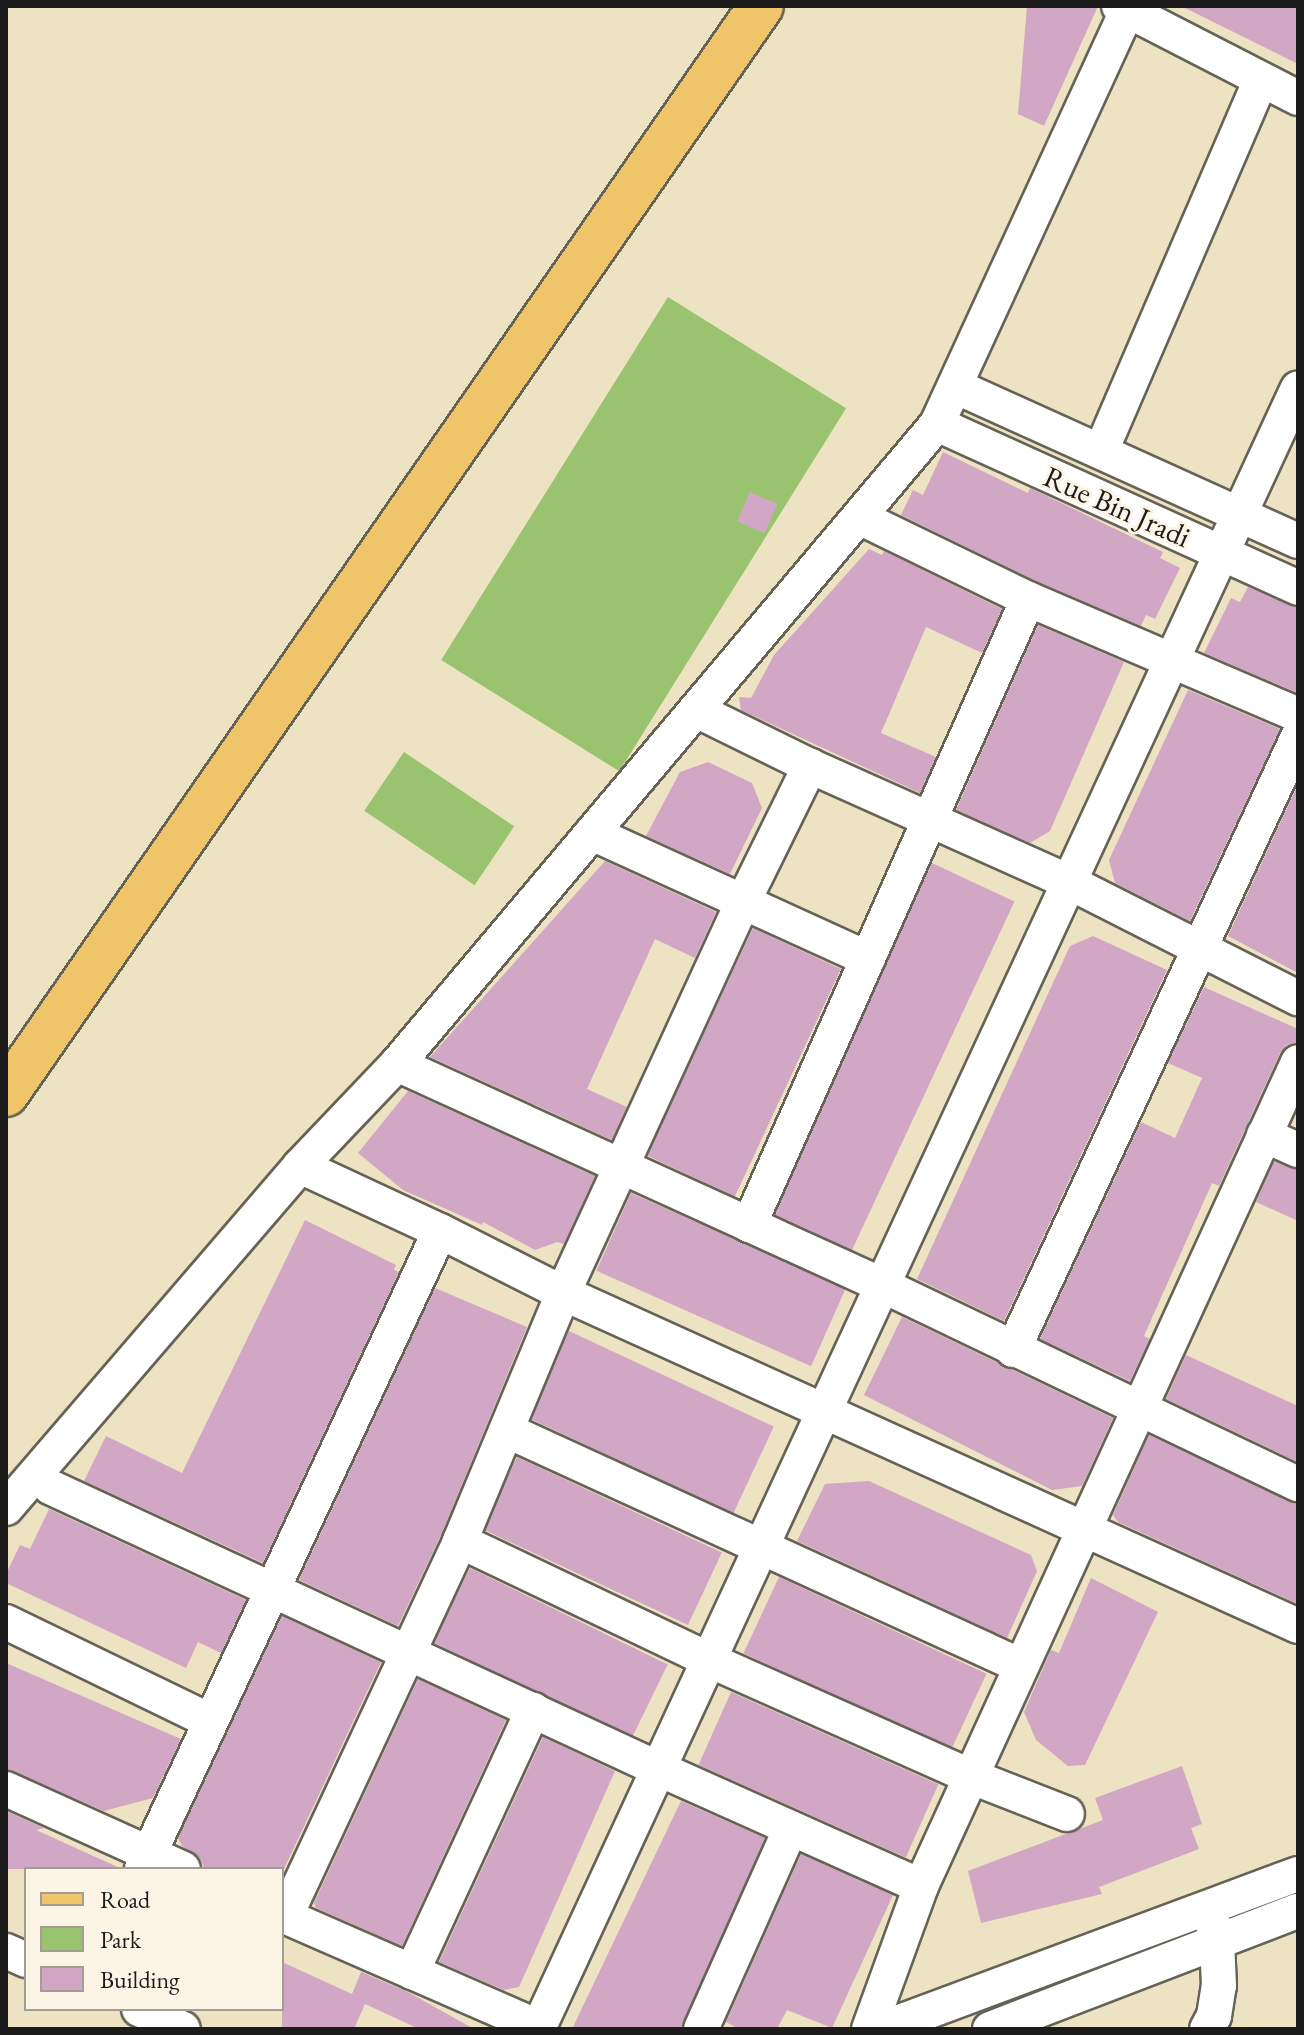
<!DOCTYPE html>
<style>
body{margin:0}
#map{position:relative;width:1304px;height:2035px;overflow:hidden;background:#ede3c2;font-family:"EB Garamond",serif}
div>[style]{position:absolute}
.green>*{inset:0;background:#99c36f;transform-origin:0 0}
.building>*{inset:0;background:#d2a6c5;transform-origin:0 0}
.roads{filter:drop-shadow(2px 0 #656256) drop-shadow(-2px 0 #656256) drop-shadow(0 2px #656256) drop-shadow(0 -2px #656256)}
.minor>*{height:34px;margin:-17px;padding:0 17px;transform-origin:17px;border-radius:17px;background:#fff}
.primary>*{height:44px;margin:-22px;padding:0 22px;transform-origin:22px;border-radius:22px;background:#f0c469}
span{translate:-50% -50%;white-space:nowrap;text-align:center;line-height:1.15;-webkit-text-stroke:6px #fcf5e5;paint-order:stroke}
.street-label{font-size:30px;color:#1c1c1c}
.frame{position:absolute;inset:0;border:8px solid #1c1c1c;pointer-events:none}
.legend{position:absolute;left:24px;top:1867px;width:260px;height:144px;box-sizing:border-box;background:#fcf5e5;border:2px solid #a29e95;margin:0;padding:10px 14px;list-style:none;font-size:24px;color:#1c1c1c}
.legend li{display:flex;align-items:center;gap:16px;height:40px}
.legend b{width:40px;border:2px solid #a29e95}
</style>
<div id="map">
<div class="green">
<div style="left:668px;top:297px;width:210px;height:428px;rotate:32deg"></div>
<div style="left:404px;top:752px;width:133px;height:71px;rotate:34deg"></div>
</div>
<div class="building">
<div style="clip-path:polygon(1027px 6px,1098px 6px,1044px 126px,1018px 114px)"></div>
<div style="clip-path:polygon(1181px 6px,1298px 6px,1298px 64px)"></div>
<div style="clip-path:polygon(943px 452px,1028px 493px,1030px 488px,1163px 552px,1160px 558px,1180px 568px,1155px 619px,1146px 615px,1141px 626px,1036px 581px,901px 515px,913px 490px,923px 495px)"></div>
<div style="left:750px;top:492px;width:30px;height:32px;rotate:24deg"></div>
<div style="clip-path:polygon(869px 549px,882px 555px,884px 551px,1002px 609px,982px 653px,926px 627px,881px 733px,936px 757px,920px 793px,741px 710px,739px 697px,751px 698px,774px 655px)"></div>
<div style="clip-path:polygon(1248px 587px,1298px 608px,1298px 693px,1204px 653px,1231px 598px,1240px 602px)"></div>
<div style="clip-path:polygon(1038px 625px,1124px 662px,1050px 831px,1030px 843px,956px 810px)"></div>
<div style="clip-path:polygon(1188px 690px,1280px 729px,1190px 921px,1115px 883px,1109px 860px)"></div>
<div style="clip-path:polygon(708px 762px,752px 783px,762px 808px,730px 874px,646px 836px,680px 772px)"></div>
<div style="clip-path:polygon(1298px 784px,1298px 973px,1228px 936px)"></div>
<div style="clip-path:polygon(605px 861px,716px 912px,695px 958px,655px 939px,587px 1089px,627px 1107px,612px 1140px,430px 1057px)"></div>
<div style="left:932px;top:863px;width:91px;height:385px;rotate:25deg"></div>
<div style="left:753px;top:928px;width:97px;height:251px;rotate:25deg"></div>
<div style="clip-path:polygon(1093px 936px,1167px 970px,1004px 1321px,917px 1279px,1070px 946px)"></div>
<div style="clip-path:polygon(1204px 987px,1298px 1029px,1298px 1042px,1287px 1045px,1280px 1053px,1219px 1186px,1212px 1183px,1144px 1336px,1150px 1339px,1130px 1381px,1040px 1339px,1141px 1122px,1175px 1138px,1202px 1078px,1168px 1063px)"></div>
<div style="clip-path:polygon(408px 1091px,595px 1176px,564px 1244px,557px 1242px,535px 1250px,483px 1222px,482px 1225px,403px 1190px,358px 1153px)"></div>
<div style="clip-path:polygon(1274px 1161px,1298px 1170px,1298px 1221px,1256px 1202px)"></div>
<div style="left:631px;top:1193px;width:235px;height:85px;rotate:24deg"></div>
<div style="clip-path:polygon(305px 1220px,396px 1265px,394px 1270px,399px 1272px,263px 1563px,84px 1481px,106px 1436px,182px 1473px)"></div>
<div style="clip-path:polygon(435px 1288px,527px 1327px,442px 1533px,398px 1626px,299px 1580px)"></div>
<div style="clip-path:polygon(902px 1317px,1113px 1418px,1082px 1486px,1052px 1490px,864px 1395px)"></div>
<div style="left:569px;top:1331px;width:226px;height:96px;rotate:25deg"></div>
<div style="clip-path:polygon(1186px 1355px,1298px 1406px,1298px 1462px,1166px 1399px)"></div>
<div style="clip-path:polygon(1149px 1435px,1298px 1504px,1298px 1604px,1118px 1522px,1113px 1515px)"></div>
<div style="left:517px;top:1457px;width:226px;height:80px;rotate:25deg"></div>
<div style="clip-path:polygon(869px 1481px,1031px 1555px,1037px 1571px,1007px 1638px,797px 1541px,825px 1484px)"></div>
<div style="clip-path:polygon(49px 1509px,246px 1600px,221px 1653px,198px 1642px,186px 1668px,6px 1583px,6px 1574px,20px 1545px,30px 1549px)"></div>
<div style="left:470px;top:1568px;width:220px;height:83px;rotate:26deg"></div>
<div style="left:779px;top:1577px;width:229px;height:84px;rotate:25deg"></div>
<div style="clip-path:polygon(1091px 1578px,1158px 1612px,1085px 1765px,1068px 1766px,1036px 1740px,1024px 1712px,1051px 1650px,1059px 1653px)"></div>
<div style="clip-path:polygon(282px 1616px,381px 1662px,284px 1869px,205px 1869px,199px 1857px,182px 1846px,178px 1838px)"></div>
<div style="clip-path:polygon(6px 1663px,181px 1739px,153px 1798px,104px 1811px,6px 1769px)"></div>
<div style="clip-path:polygon(418px 1679px,506px 1720px,402px 1946px,316px 1908px,314px 1903px)"></div>
<div style="left:731px;top:1692px;width:227px;height:80px;rotate:24deg"></div>
<div style="clip-path:polygon(543px 1737px,615px 1771px,519px 1987px,504px 1990px,439px 1962px)"></div>
<div style="clip-path:polygon(1182px 1766px,1202px 1824px,1191px 1828px,1199px 1849px,1099px 1887px,1102px 1894px,981px 1923px,968px 1871px,1103px 1820px,1095px 1798px)"></div>
<div style="clip-path:polygon(681px 1801px,765px 1838px,681px 2029px,572px 2029px)"></div>
<div style="clip-path:polygon(6px 1811px,44px 1828px,36px 1830px,122px 1869px,6px 1869px)"></div>
<div style="clip-path:polygon(801px 1854px,893px 1895px,832px 2028px,787px 2010px,777px 2029px,739px 2029px,726px 2022px)"></div>
<div style="clip-path:polygon(282px 1962px,352px 1994px,361px 1972px,408px 1992px,474px 2029px,419px 2029px,365px 2004px,354px 2029px,282px 2029px)"></div>
</div>
<div class="roads">
<div class="minor">
<div style="left:1119px;top:6px;width:201px;rotate:27.2deg"></div>
<div style="left:957px;top:387px;width:374px;rotate:24.3deg"></div>
<div style="left:937px;top:424px;width:397px;rotate:24.4deg"></div>
<div style="left:1101px;top:451px;width:404px;rotate:-66.7deg"></div>
<div style="left:859px;top:517px;width:188px;rotate:25.9deg"></div>
<div style="left:1028px;top:599px;width:294px;rotate:23.2deg"></div>
<div style="left:696px;top:710px;width:127px;rotate:26.2deg"></div>
<div style="left:810px;top:766px;width:284px;rotate:24.1deg"></div>
<div style="left:1069px;top:882px;width:257px;rotate:26.9deg"></div>
<div style="left:592px;top:833px;width:303px;rotate:24.5deg"></div>
<div style="left:397px;top:1064px;width:533px;rotate:24.5deg"></div>
<div style="left:882px;top:1285px;width:461px;rotate:25.6deg"></div>
<div style="left:1264px;top:1135px;width:37px;rotate:24deg"></div>
<div style="left:300px;top:1166px;width:154px;rotate:24.9deg"></div>
<div style="left:440px;top:1231px;width:138px;rotate:26.8deg"></div>
<div style="left:563px;top:1293px;width:807px;rotate:24.37deg"></div>
<div style="left:749px;top:1225px;width:685px;rotate:-65.98deg"></div>
<div style="left:1013px;top:1350px;width:676px;rotate:-65.07deg"></div>
<div style="left:508px;top:1431px;width:564px;rotate:24.61deg"></div>
<div style="left:50px;top:1487px;width:671px;rotate:24.85deg"></div>
<div style="left:659px;top:1769px;width:287px;rotate:24.1deg"></div>
<div style="left:6px;top:1508px;width:451px;rotate:-49.3deg"></div>
<div style="left:300px;top:1166px;width:141px;rotate:-46.4deg"></div>
<div style="left:397px;top:1064px;width:837px;rotate:-49.84deg"></div>
<div style="left:937px;top:424px;width:460px;rotate:-65.3deg"></div>
<div style="left:460px;top:1541px;width:276px;rotate:25.5deg"></div>
<div style="left:709px;top:1660px;width:286px;rotate:24deg"></div>
<div style="left:970px;top:1776px;width:104px;rotate:21.4deg"></div>
<div style="left:6px;top:1622px;width:227px;rotate:25.9deg"></div>
<div style="left:6px;top:1789px;width:194px;rotate:24.3deg"></div>
<div style="left:142px;top:1869px;width:704px;rotate:-64.96deg"></div>
<div style="left:282px;top:1915px;width:279px;rotate:23.6deg"></div>
<div style="left:285px;top:1917px;width:415px;rotate:-65deg"></div>
<div style="left:460px;top:1541px;width:269px;rotate:-67.4deg"></div>
<div style="left:563px;top:1293px;width:430px;rotate:-65.3deg"></div>
<div style="left:743px;top:902px;width:152px;rotate:-63.8deg"></div>
<div style="left:6px;top:1951px;width:22px;rotate:24deg"></div>
<div style="left:412px;top:1972px;width:289px;rotate:-65.2deg"></div>
<div style="left:139px;top:2009px;width:48px;rotate:24.4deg"></div>
<div style="left:538px;top:2029px;width:1808px;rotate:-65.15deg"></div>
<div style="left:701px;top:2029px;width:220px;rotate:-65.9deg"></div>
<div style="left:869px;top:2029px;width:152px;rotate:-70deg"></div>
<div style="left:921px;top:1886px;width:906px;rotate:-65.41deg"></div>
<div style="left:881px;top:2029px;width:445px;rotate:-20.4deg"></div>
<div style="left:990px;top:2029px;width:330px;rotate:-21deg"></div>
<div style="left:1207px;top:2029px;width:15px;rotate:-62deg"></div>
<div style="left:1214px;top:2016px;width:30px;rotate:-81deg"></div>
<div style="left:1219px;top:1986px;width:45px;rotate:-92.5deg"></div>
<div style="left:1217px;top:1941px;width:22px;rotate:-103deg"></div>
</div>
<div class="primary">
<div style="left:6px;top:1094px;width:1324px;rotate:-55.24deg"></div>
</div>
</div>
<div class="street-label">
<span style="left:1117px;top:507px;rotate:24deg">Rue Bin Jradi</span>
</div>
<div class="frame"></div>
<ul class="legend">
<li><b style="height:10px;background:#f0c469"></b>Road</li>
<li><b style="height:22px;background:#99c36f"></b>Park</li>
<li><b style="height:22px;background:#d2a6c5"></b>Building</li>
</ul>
</div>
